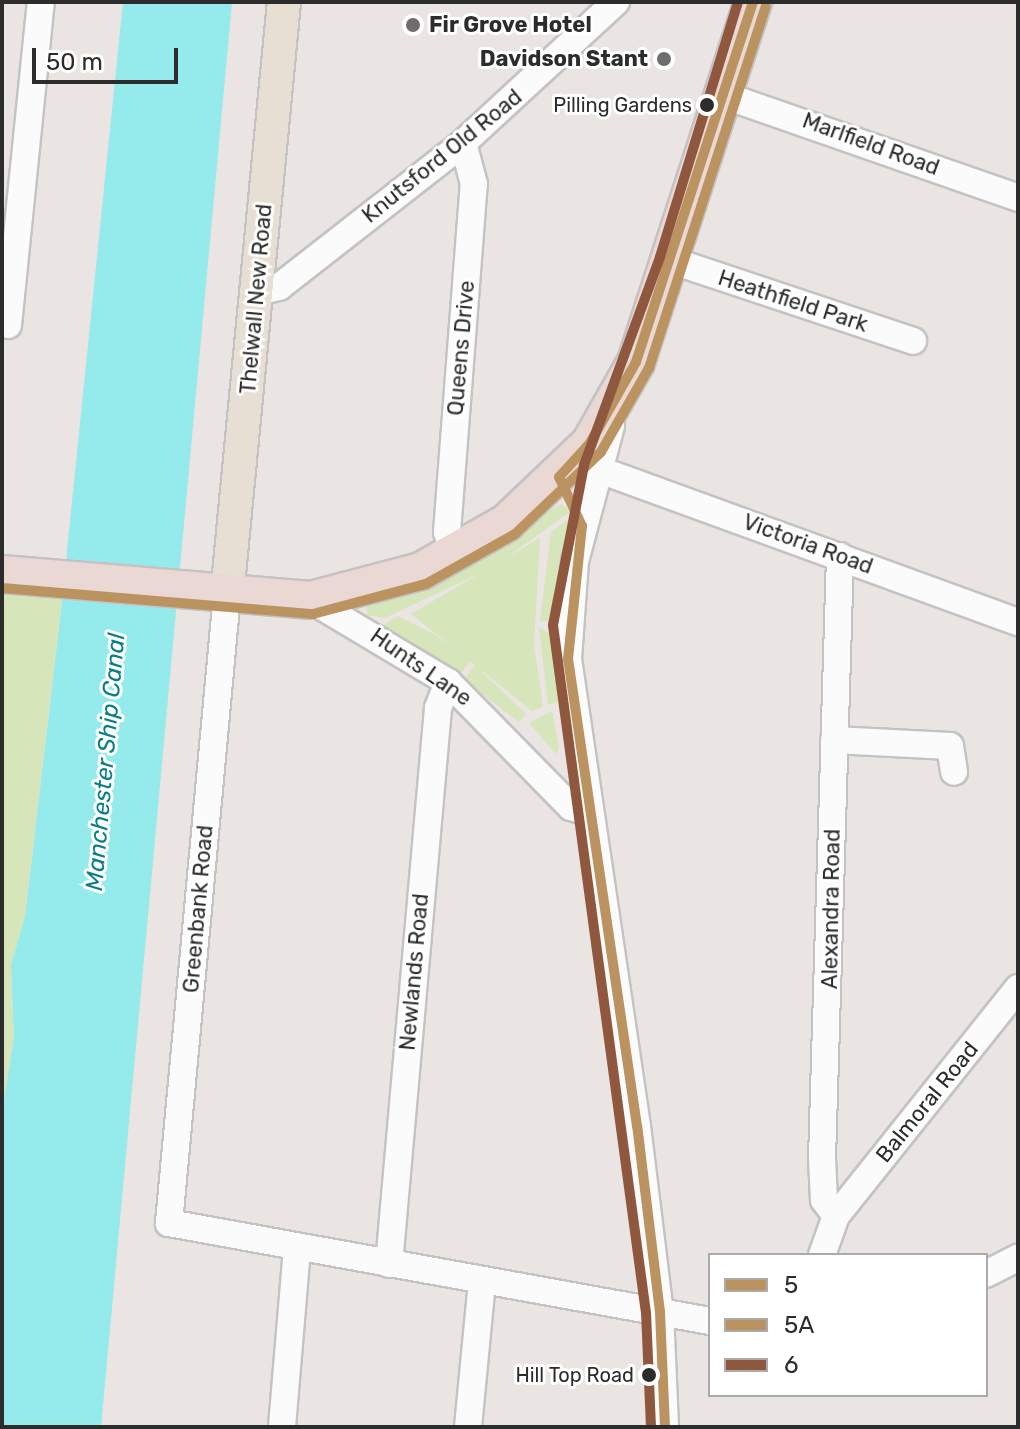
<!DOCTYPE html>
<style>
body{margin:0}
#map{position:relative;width:1020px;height:1429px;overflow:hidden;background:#eae4e2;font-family:Rubik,sans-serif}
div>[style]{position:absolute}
.green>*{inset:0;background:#d6e5ba}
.water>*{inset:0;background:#95eaec}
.roads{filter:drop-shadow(2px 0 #c4c2c3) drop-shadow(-2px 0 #c4c2c3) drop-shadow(0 2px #c4c2c3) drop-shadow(0 -2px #c4c2c3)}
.minor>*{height:26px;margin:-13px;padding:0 13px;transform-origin:13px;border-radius:13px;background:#fcfbfb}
.major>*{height:32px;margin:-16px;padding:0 16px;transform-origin:16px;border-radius:16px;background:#e7ded4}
.highway>*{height:36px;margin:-18px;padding:0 18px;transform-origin:18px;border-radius:18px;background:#e9d8d4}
.bus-1>*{height:10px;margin:-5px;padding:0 5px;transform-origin:5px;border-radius:5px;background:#ba9361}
.bus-2>*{height:10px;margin:-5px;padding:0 5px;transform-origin:5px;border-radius:5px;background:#ba9361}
.bus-3>*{height:10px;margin:-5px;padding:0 5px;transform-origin:5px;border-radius:5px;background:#90573f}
.dots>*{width:22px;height:22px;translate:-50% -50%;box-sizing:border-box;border:4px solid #fff;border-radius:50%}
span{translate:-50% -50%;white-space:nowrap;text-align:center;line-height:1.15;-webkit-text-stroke:6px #fff;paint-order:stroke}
.bus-label{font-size:20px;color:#2c2c2c}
.right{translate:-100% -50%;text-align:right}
.poi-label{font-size:22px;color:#2c2c2c;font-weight:700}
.left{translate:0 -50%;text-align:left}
.street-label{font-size:22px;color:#2c2c2c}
.water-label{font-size:24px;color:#0c7d8b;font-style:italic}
.frame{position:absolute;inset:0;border:4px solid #2c2c2c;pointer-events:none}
.legend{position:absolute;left:708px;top:1253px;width:280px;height:144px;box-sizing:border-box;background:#fff;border:2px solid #ababab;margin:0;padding:10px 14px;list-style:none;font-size:24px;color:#2c2c2c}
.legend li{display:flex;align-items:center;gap:16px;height:40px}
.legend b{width:40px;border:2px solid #ababab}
.scale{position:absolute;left:32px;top:48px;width:146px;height:36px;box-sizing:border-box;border:4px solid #2c2c2c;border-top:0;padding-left:10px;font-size:24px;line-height:28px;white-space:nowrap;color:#2c2c2c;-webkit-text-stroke:6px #fff;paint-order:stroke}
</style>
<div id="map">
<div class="green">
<div style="clip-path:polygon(561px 504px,571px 511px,493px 567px,385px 618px,367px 615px,367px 606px,405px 592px)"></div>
<div style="clip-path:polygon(568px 520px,554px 622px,540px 621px,551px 532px)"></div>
<div style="clip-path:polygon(540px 538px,534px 644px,543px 707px,532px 711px,411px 614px)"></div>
<div style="clip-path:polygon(2px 592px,62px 598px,25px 917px,11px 965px,14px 1037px,2px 1113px)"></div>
<div style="clip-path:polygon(398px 616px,434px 634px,471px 661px,458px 676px,382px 626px)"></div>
<div style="clip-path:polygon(539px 627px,554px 637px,561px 701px,548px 705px)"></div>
<div style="clip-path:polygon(475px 665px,526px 714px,519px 722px,464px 680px)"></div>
<div style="clip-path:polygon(552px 711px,559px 748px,556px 754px,529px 723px)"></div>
</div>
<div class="water">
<div style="clip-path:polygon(123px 2px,232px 2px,101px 1427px,2px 1427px,2px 1113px,14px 1037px,11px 965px,25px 917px,60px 619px)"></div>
</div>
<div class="roads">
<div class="minor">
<div style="left:723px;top:95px;width:312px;rotate:19.2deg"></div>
<div style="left:673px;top:261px;width:253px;rotate:18.4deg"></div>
<div style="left:257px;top:292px;width:23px;rotate:-13deg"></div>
<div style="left:279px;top:287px;width:234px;rotate:-38deg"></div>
<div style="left:463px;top:143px;width:208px;rotate:-42.7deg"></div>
<div style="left:8px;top:325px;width:325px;rotate:-84.2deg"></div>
<div style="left:611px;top:426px;width:140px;rotate:104.9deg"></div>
<div style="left:575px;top:561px;width:98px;rotate:94.1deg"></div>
<div style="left:568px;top:659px;width:472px;rotate:81.6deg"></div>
<div style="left:637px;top:1126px;width:187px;rotate:83deg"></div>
<div style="left:660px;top:1312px;width:115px;rotate:87.5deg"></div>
<div style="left:597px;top:469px;width:448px;rotate:20deg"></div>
<div style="left:454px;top:555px;width:24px;rotate:-107deg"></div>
<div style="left:447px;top:532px;width:349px;rotate:-85.6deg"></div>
<div style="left:474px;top:184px;width:42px;rotate:-105deg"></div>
<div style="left:227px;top:595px;width:631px;rotate:95.28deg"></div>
<div style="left:169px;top:1223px;width:550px;rotate:10.27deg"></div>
<div style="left:311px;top:600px;width:160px;rotate:30.9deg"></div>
<div style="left:448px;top:682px;width:175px;rotate:45.5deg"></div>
<div style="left:571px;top:807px;width:19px;rotate:18deg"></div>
<div style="left:834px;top:740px;width:116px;rotate:3deg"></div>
<div style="left:950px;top:746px;width:26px;rotate:81deg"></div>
<div style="left:836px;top:1216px;width:292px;rotate:-51.4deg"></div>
<div style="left:822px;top:1255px;width:41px;rotate:-70.3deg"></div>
<div style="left:836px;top:1216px;width:20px;rotate:-127deg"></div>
<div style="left:824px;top:1200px;width:41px;rotate:-92.8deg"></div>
<div style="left:822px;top:1159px;width:603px;rotate:-88.29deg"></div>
<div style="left:389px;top:1264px;width:558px;rotate:-84.96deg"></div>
<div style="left:438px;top:708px;width:28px;rotate:-69deg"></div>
<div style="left:986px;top:1274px;width:36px;rotate:-27deg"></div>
<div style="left:282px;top:1427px;width:180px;rotate:-85.2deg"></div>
<div style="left:468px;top:1427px;width:147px;rotate:-84.5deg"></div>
</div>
<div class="major">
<div style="left:227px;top:595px;width:596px;rotate:-84.51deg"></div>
</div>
<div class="highway">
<div style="left:2px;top:574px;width:310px;rotate:4.8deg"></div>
<div style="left:311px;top:600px;width:114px;rotate:-14.8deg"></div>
<div style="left:421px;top:571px;width:98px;rotate:-29.5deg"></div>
<div style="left:506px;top:523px;width:116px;rotate:-43.6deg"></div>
<div style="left:590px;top:443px;width:93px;rotate:-60.4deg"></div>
<div style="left:636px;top:362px;width:379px;rotate:-72deg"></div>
</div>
</div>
<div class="bus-1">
<div style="left:665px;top:1427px;width:115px;rotate:-92.5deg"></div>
<div style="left:660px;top:1312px;width:187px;rotate:-97deg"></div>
<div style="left:637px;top:1126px;width:472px;rotate:-98.4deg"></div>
<div style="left:568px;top:659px;width:134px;rotate:-84deg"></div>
<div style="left:582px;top:526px;width:54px;rotate:-115.1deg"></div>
<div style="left:559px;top:477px;width:46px;rotate:-47.6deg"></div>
<div style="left:590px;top:443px;width:93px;rotate:-60.4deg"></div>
<div style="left:636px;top:362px;width:379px;rotate:-72deg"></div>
</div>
<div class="bus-2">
<div style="left:2px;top:588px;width:312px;rotate:4.8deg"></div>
<div style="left:313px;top:614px;width:117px;rotate:-14.9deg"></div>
<div style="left:426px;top:584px;width:102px;rotate:-29.3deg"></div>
<div style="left:515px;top:534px;width:119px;rotate:-43.6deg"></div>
<div style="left:601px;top:452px;width:97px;rotate:-60.3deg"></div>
<div style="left:649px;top:368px;width:380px;rotate:-72.1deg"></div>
</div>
<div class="bus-3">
<div style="left:651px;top:1427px;width:114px;rotate:-92.5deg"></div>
<div style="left:646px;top:1313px;width:694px;rotate:-97.7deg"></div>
<div style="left:553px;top:625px;width:163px;rotate:-79deg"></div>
<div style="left:584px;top:465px;width:221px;rotate:-69.9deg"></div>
<div style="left:660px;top:257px;width:267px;rotate:-73deg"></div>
</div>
<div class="dots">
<div style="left:413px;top:25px;background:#6e6c6c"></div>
<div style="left:664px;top:59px;background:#6e6c6c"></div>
<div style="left:707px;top:105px;background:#2c2c2c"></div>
<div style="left:649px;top:1375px;background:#2c2c2c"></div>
</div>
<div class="bus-label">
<span class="right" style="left:692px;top:105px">Pilling Gardens</span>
<span class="right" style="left:634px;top:1375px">Hill Top Road</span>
</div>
<div class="poi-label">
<span class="left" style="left:429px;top:25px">Fir Grove Hotel</span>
<span class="right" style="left:648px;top:59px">Davidson Stant</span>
</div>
<div class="street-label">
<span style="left:871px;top:144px;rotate:20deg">Marlfield Road</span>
<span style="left:442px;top:156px;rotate:-39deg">Knutsford Old Road</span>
<span style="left:256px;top:299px;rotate:-85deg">Thelwall New Road</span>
<span style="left:793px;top:301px;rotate:18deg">Heathfield Park</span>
<span style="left:461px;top:348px;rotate:-85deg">Queens Drive</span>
<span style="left:808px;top:544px;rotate:20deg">Victoria Road</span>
<span style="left:421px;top:667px;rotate:35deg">Hunts Lane</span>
<span style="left:198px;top:909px;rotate:-85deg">Greenbank Road</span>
<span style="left:831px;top:909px;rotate:-89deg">Alexandra Road</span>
<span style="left:414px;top:972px;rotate:-85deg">Newlands Road</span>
<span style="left:927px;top:1102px;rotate:-51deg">Balmoral Road</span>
</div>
<div class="water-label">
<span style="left:106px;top:762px;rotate:-85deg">Manchester Ship Canal</span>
</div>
<div class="frame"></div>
<ul class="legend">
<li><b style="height:10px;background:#ba9361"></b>5</li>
<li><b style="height:10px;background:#ba9361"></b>5A</li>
<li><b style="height:10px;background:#90573f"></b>6</li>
</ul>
<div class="scale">50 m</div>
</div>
